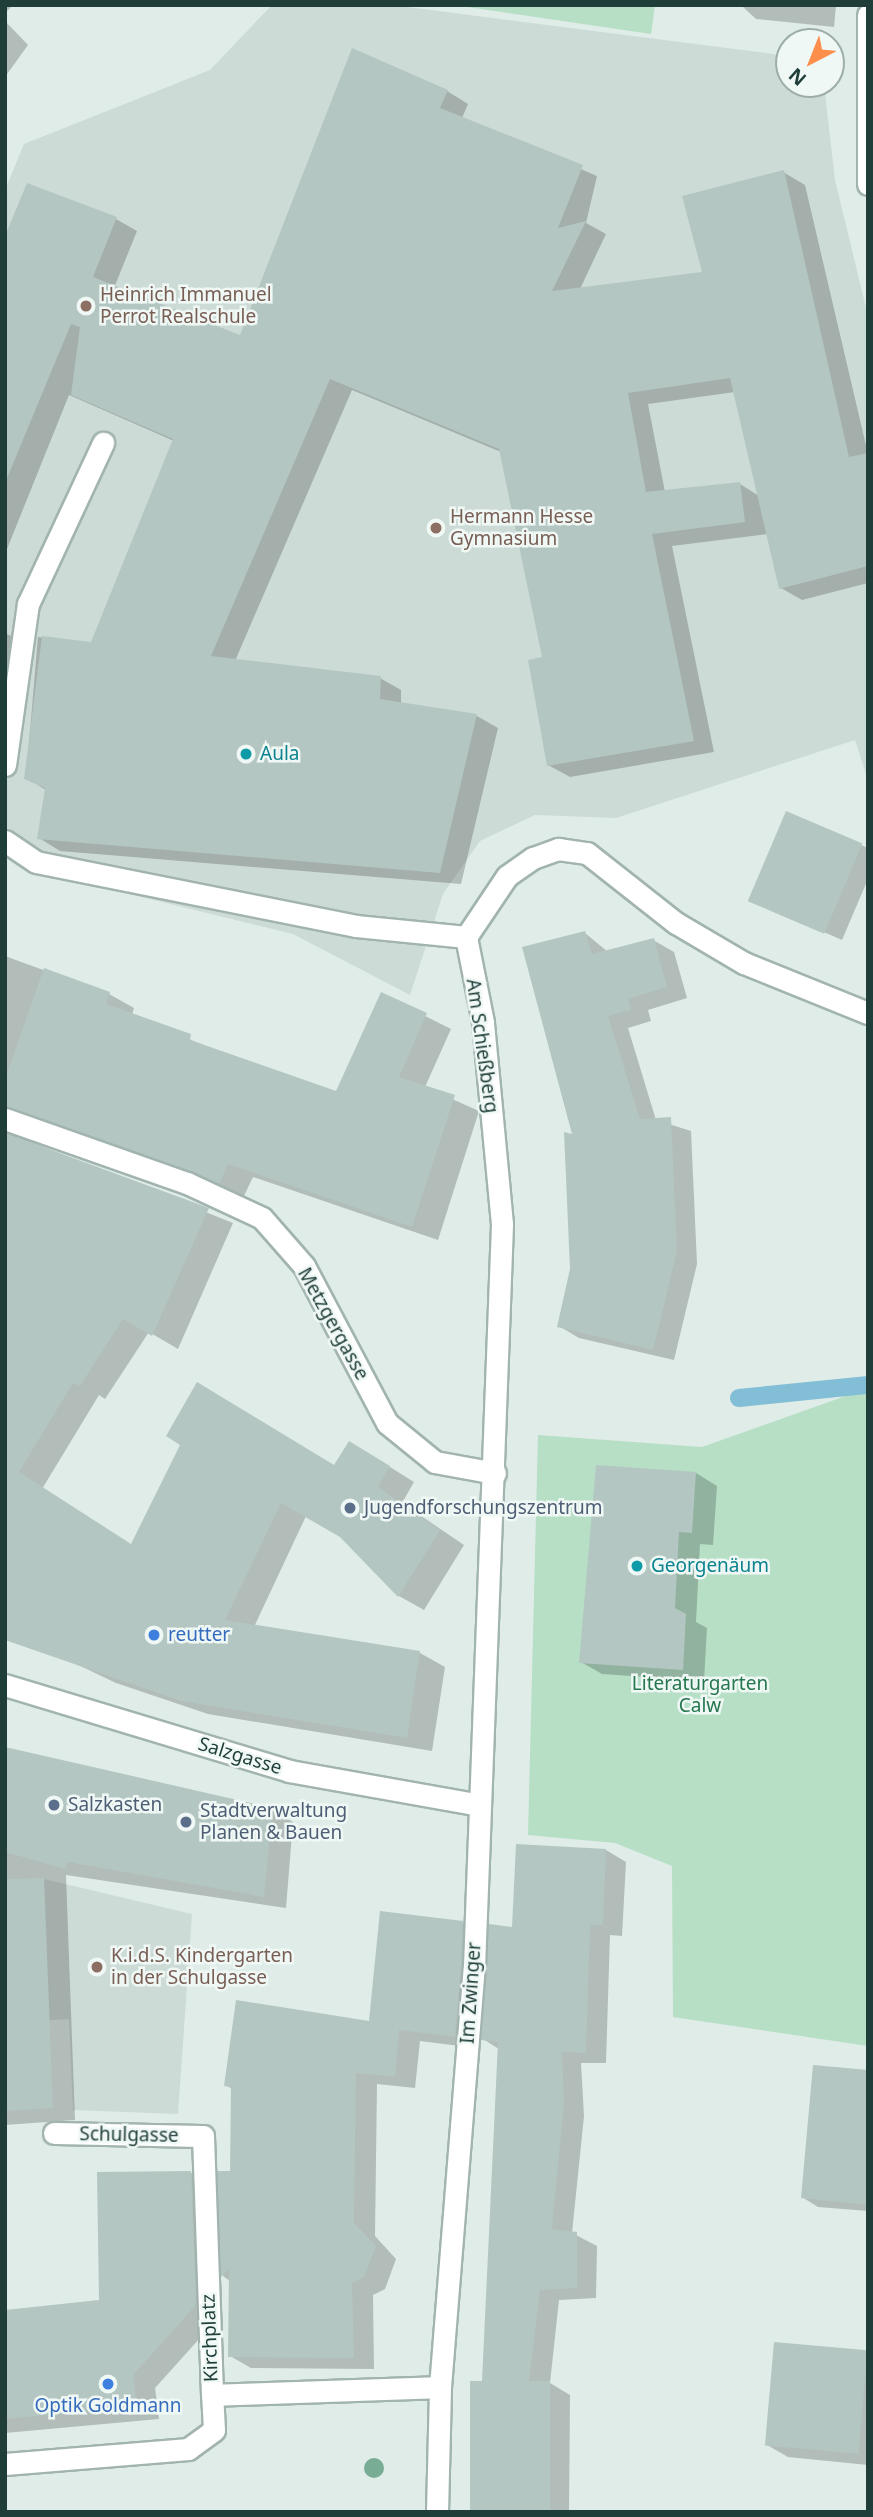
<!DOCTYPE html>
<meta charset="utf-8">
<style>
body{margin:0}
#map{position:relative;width:873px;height:2517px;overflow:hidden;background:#dfece8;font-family:"Noto Sans",sans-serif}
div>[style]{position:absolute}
.built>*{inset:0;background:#cddbd7}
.green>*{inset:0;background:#b6dfc6}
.shadow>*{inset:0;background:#0003}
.stream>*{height:18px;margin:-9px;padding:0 9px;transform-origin:9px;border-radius:9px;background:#82bed6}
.building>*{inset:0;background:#b4c6c1;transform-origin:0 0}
.roads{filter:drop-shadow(2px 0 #a2b4b0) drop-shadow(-2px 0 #a2b4b0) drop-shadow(0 2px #a2b4b0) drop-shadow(0 -2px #a2b4b0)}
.service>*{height:21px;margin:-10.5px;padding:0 10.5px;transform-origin:10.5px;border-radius:10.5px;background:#fff}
.minor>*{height:21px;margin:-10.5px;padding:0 10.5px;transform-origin:10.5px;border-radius:10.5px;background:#fff}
.trees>*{width:20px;height:20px;margin:-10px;border-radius:50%;background:#79ac94}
.dots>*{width:19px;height:19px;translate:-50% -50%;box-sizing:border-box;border:4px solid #f0f8f5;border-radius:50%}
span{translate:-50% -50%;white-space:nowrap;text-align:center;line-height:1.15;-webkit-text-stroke:5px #f0f8f5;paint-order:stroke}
.education-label{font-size:19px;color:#785e54}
.left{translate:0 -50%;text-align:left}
.culture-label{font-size:19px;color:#0d838f}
.street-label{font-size:19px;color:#1f3d39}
.service-label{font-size:19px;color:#4e5e75}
.shop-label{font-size:19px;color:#366cbe}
.park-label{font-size:19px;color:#26774f}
.frame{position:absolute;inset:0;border:7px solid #1f3d39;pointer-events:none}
.north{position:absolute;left:775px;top:28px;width:70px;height:70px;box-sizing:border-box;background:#f0f8f5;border:2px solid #9cadaa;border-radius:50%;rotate:222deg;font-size:19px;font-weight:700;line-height:28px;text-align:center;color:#1f3d39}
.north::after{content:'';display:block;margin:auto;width:24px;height:32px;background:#fd8e4c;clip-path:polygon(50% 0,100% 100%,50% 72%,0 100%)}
</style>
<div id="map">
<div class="built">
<div style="clip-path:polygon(272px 5px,392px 5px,789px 56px,789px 84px,824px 84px,835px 180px,868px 316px,868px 780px,855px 740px,616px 818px,535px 815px,480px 841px,443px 894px,410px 995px,293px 934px,27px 869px,5px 849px,5px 190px,24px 144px,210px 70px)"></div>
<div style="clip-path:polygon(5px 1879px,44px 1879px,192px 1914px,178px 2114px,73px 2110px,69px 2019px,5px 2023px)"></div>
</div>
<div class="green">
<div style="clip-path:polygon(454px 5px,655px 5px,651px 34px)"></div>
<div style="clip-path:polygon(868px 1388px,868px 2046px,673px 2017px,672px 1866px,615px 1843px,528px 1835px,538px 1435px,702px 1447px)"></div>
</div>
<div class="shadow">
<div style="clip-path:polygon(5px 5px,13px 5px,5px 13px)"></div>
<div style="clip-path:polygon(741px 5px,836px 5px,834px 27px,756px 19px)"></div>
<div style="clip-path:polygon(5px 21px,28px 45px,5px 77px)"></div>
<div style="clip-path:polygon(evenodd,447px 91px,468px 104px,462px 118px,597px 176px,586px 223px,606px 234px,580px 289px,704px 273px,783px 172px,805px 185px,868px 454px,868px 583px,802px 600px,781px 588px,768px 534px,672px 546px,714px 752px,570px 777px,548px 765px,544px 658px,501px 452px,352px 390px,235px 661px,380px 678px,401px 690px,401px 704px,477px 716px,498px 728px,461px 884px,60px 851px,39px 838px,46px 790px,26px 778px,38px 637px,92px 644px,174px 441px,69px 395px,5px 554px,5px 241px,116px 219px,137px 231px,114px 288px,241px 338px,447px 91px,735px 392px,759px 496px,740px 484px,665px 492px,648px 404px,735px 392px)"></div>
<div style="clip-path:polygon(5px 633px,31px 646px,24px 696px,5px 688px)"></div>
<div style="clip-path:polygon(787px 814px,868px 848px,868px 879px,842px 940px,751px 900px)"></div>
<div style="clip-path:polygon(585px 933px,608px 952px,653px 940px,674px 952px,687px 998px,648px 1010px,651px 1021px,628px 1028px,656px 1120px,691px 1131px,697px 1264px,674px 1360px,579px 1338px,559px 1326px,572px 1269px)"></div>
<div style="clip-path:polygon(5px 956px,109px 994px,134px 1008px,132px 1015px,215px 1050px,337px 1093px,381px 994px,451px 1029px,425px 1087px,479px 1111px,438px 1240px,253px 1177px,244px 1196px,36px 1120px,22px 1122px,16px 1136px,233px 1223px,178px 1349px,149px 1332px,105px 1399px,99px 1395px,42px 1489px,131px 1545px,374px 1457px,414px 1482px,402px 1503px,464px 1545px,424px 1610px,399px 1596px,341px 1536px,306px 1516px,254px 1627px,420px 1653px,445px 1667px,432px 1751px,208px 1714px,116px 1683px,5px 1630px)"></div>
<div style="clip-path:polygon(696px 1473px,717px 1486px,713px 1545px,700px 1544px,696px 1622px,707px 1628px,704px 1681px,602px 1674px,581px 1662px)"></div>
<div style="clip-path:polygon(5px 1748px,271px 1810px,293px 1822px,286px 1908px,66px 1875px,75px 2120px,5px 2125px)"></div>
<div style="clip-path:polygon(606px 1850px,626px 1862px,622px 1936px,610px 1935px,606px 2063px,581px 2063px,584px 2116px,572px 2233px,597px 2246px,596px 2298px,559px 2300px,550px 2383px,570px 2395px,569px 2512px,470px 2512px,472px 2383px,484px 2383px,499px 2049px,483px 2039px,514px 1929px)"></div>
<div style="clip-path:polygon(462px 1923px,483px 1935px,476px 2048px,420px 2041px,415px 2088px,377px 2084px,375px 2236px,396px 2259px,385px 2289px,373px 2295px,374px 2369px,251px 2368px,230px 2356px,230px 2281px,223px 2276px,219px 2173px,232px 2172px,232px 2089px,226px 2085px,371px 2023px)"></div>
<div style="clip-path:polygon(868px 2072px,868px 2211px,818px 2207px,802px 2197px)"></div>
<div style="clip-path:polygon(191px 2173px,213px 2186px,218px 2318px,155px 2388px,159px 2419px,5px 2433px,5px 2312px,101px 2302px)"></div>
<div style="clip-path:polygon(868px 2352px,868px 2465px,788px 2457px,767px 2445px)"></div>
</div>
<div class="stream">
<div style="left:739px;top:1398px;width:130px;rotate:-5.8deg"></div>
</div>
<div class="building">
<div style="clip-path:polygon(352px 48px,448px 90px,440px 108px,583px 165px,558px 228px,586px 221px,552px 291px,702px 272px,682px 196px,784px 170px,849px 457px,868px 453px,868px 566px,779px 589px,730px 378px,628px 393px,646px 492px,740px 482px,745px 522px,652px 534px,694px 741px,547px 766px,528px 660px,542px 657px,499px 449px,330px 379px,211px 656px,381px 676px,380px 699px,477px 714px,440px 873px,37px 839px,45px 788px,24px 779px,42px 636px,91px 642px,173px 439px,71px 395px,80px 327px,71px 324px,5px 483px,5px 236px,27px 183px,117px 217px,93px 277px,240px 335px)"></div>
<div style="left:786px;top:811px;width:83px;height:98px;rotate:23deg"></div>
<div style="clip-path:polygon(585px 931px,592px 954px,654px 938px,667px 987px,628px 999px,631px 1010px,608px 1016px,640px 1119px,671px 1117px,677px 1251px,653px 1350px,557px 1327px,570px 1269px,564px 1132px,572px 1134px,522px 947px)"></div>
<div style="clip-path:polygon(44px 968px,110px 992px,106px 1004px,191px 1034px,190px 1040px,336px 1091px,381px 992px,427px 1013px,399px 1077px,455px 1095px,412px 1227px,228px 1164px,219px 1184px,5px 1106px,5px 1079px)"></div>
<div style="clip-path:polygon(5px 1133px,209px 1208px,152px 1336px,123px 1319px,80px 1386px,73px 1383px,19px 1472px,131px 1544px,180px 1445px,166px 1436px,197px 1382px,334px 1465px,349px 1441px,390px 1466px,378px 1487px,440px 1530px,398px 1597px,340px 1537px,281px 1503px,225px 1620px,420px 1651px,407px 1738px,181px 1701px,5px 1640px)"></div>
<div style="clip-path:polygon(596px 1465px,696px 1472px,692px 1533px,679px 1532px,675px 1608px,686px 1614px,683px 1670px,579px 1663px)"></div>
<div style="clip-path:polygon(5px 1747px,273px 1808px,264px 1897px,68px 1862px,65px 1869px,5px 1852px)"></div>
<div style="clip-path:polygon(516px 1844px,606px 1849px,603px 1925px,590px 1925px,586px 2053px,562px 2052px,564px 2104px,552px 2229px,577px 2232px,577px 2288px,540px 2290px,529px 2381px,550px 2381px,550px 2512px,470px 2512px,470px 2381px,482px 2381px,498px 2042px,481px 2040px,489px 1924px,512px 1927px)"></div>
<div style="clip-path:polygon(44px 1878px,53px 2108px,5px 2111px,5px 1879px)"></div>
<div style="clip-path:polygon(380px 1911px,463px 1921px,461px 1966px,455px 2037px,399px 2030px,395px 2077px,356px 2073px,354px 2223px,376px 2246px,364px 2277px,352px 2283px,354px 2358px,228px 2357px,229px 2269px,221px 2277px,217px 2171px,230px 2171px,231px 2087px,224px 2086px,236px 2000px,369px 2021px)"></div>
<div style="clip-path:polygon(813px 2065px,868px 2070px,868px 2205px,801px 2198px)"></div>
<div style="clip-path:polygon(191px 2171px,196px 2305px,133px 2375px,137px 2407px,5px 2419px,5px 2310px,99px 2300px,97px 2172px)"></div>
<div style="left:774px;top:2342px;width:94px;height:104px;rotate:5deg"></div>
</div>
<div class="roads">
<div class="service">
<div style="left:5px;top:765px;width:163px;rotate:-81.9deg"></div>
<div style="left:28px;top:604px;width:178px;rotate:-65deg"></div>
<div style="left:5px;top:841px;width:37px;rotate:34deg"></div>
<div style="left:36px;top:862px;width:326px;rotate:11.3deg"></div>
<div style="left:356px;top:926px;width:111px;rotate:5.7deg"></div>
<div style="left:54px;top:2133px;width:149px;rotate:1.2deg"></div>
<div style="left:5px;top:2464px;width:184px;rotate:-4.7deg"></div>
<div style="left:188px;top:2449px;width:32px;rotate:-36deg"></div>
<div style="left:214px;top:2430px;width:35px;rotate:-93deg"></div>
</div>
<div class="minor">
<div style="left:868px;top:15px;width:169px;rotate:90deg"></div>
<div style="left:5px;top:1119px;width:193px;rotate:19.4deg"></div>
<div style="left:187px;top:1183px;width:83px;rotate:25deg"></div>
<div style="left:262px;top:1218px;width:64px;rotate:48.8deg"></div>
<div style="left:304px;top:1266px;width:178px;rotate:62.1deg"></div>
<div style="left:387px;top:1423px;width:62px;rotate:39.1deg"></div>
<div style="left:435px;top:1462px;width:61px;rotate:10.4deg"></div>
<div style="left:5px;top:1685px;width:297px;rotate:16.8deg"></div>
<div style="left:289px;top:1771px;width:193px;rotate:10.1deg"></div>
<div style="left:203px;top:2136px;width:259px;rotate:88deg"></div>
<div style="left:212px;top:2395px;width:228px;rotate:-2deg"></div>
<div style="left:437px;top:2512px;width:125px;rotate:-88.6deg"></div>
<div style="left:440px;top:2387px;width:421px;rotate:-85.4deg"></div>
<div style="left:474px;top:1967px;width:744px;rotate:-87.84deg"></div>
<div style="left:502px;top:1224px;width:203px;rotate:-95.4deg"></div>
<div style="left:483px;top:1022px;width:87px;rotate:-101.3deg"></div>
<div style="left:466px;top:937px;width:73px;rotate:-56.1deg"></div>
<div style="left:507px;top:876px;width:32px;rotate:-35deg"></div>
<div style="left:533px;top:858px;width:27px;rotate:-20deg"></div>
<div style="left:558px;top:849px;width:29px;rotate:8deg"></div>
<div style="left:587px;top:853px;width:113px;rotate:38.2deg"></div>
<div style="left:676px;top:923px;width:79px;rotate:30.5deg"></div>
<div style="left:744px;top:963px;width:134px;rotate:22deg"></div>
</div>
</div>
<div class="trees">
<div style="left:374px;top:2468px"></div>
</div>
<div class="dots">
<div style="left:86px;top:306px;background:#8d6e63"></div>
<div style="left:436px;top:528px;background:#8d6e63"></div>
<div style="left:246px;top:754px;background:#0f9aa8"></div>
<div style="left:350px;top:1508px;background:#5c6f8a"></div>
<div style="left:637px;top:1566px;background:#0f9aa8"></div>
<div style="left:154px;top:1635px;background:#3f7fe0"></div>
<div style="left:54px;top:1805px;background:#5c6f8a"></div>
<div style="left:186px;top:1822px;background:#5c6f8a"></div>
<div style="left:97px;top:1967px;background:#8d6e63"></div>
<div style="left:108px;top:2384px;background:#3f7fe0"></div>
</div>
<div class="education-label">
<span class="left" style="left:100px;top:306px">Heinrich Immanuel<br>Perrot Realschule</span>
<span class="left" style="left:450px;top:528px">Hermann Hesse<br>Gymnasium</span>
<span class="left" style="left:111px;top:1967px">K.i.d.S. Kindergarten<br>in der Schulgasse</span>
</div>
<div class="culture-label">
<span class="left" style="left:260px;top:754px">Aula</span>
<span class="left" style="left:651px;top:1566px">Georgenäum</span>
</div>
<div class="street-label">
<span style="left:482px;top:1046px;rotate:82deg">Am Schießberg</span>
<span style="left:333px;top:1324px;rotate:61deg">Metzgergasse</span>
<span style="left:240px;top:1756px;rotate:17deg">Salzgasse</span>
<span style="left:471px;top:1993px;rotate:-86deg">Im Zwinger</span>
<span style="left:129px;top:2135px;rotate:1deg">Schulgasse</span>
<span style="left:210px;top:2338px;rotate:-92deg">Kirchplatz</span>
</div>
<div class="service-label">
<span class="left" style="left:364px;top:1508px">Jugendforschungszentrum</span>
<span class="left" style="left:68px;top:1805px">Salzkasten</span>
<span class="left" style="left:200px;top:1822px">Stadtverwaltung<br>Planen &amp; Bauen</span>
</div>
<div class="shop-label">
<span class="left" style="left:168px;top:1635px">reutter</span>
<span style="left:108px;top:2406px">Optik Goldmann</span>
</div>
<div class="park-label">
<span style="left:700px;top:1695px">Literaturgarten<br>Calw</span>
</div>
<div class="frame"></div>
<div class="north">N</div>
</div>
